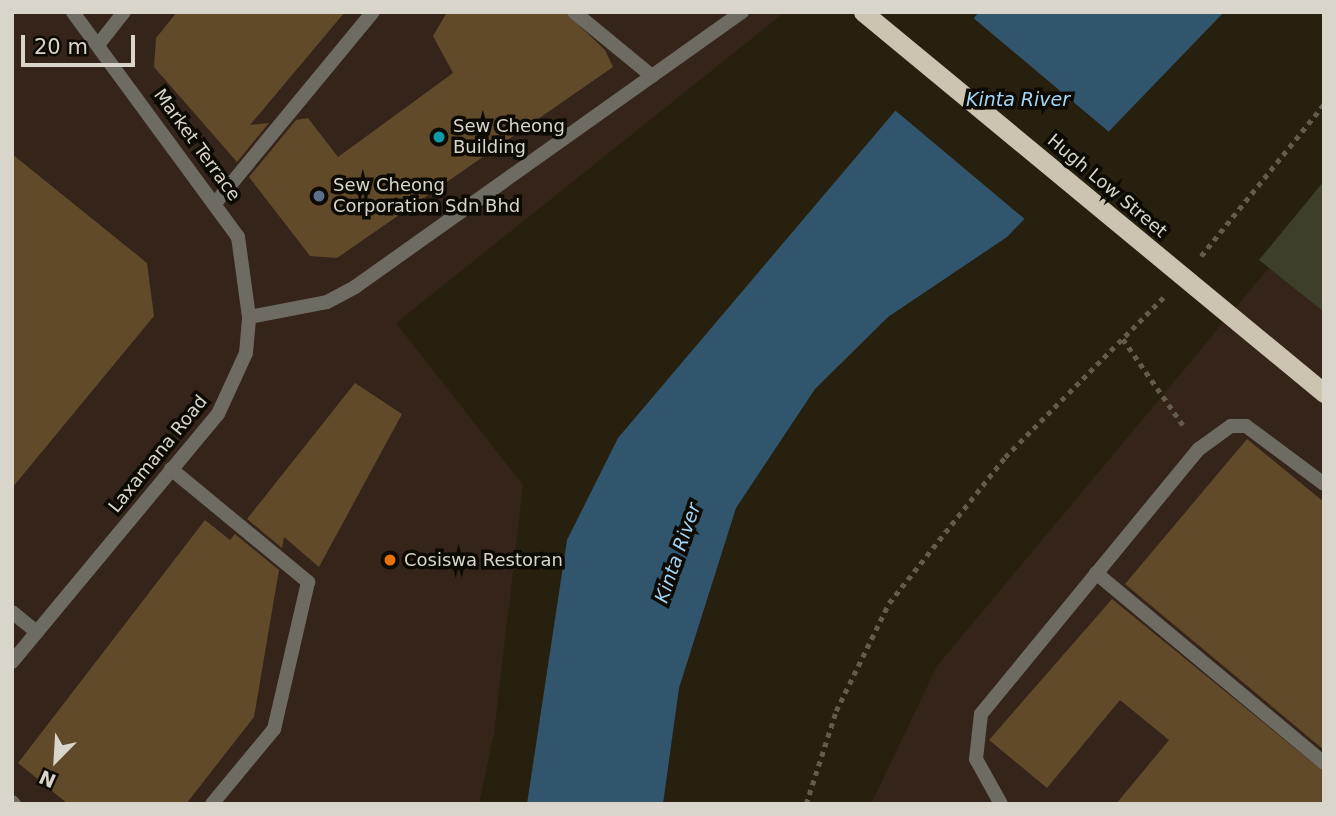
<!DOCTYPE html>
<style>
body{margin:0}
#map{position:relative;width:1336px;height:816px;overflow:hidden;background:#28200f;font-family:"DejaVu Sans",sans-serif}
div>[style]{position:absolute}
.commercial>*{inset:0;background:#34241a}
.green>*{inset:0;background:#3d3f2a}
.water>*{inset:0;background:#31556c}
.pier>*{inset:0;background:#28200f;transform-origin:0 0}
.building>*{inset:0;background:#614a2a}
.path>*{height:4.5px;margin-top:-2.25px;transform-origin:0;background:repeating-linear-gradient(90deg,#635c4d 0 5px,transparent 0 10px)}
.service>*{height:14px;margin:-7px;padding:0 7px;transform-origin:7px;border-radius:7px;background:#6e6b62}
.minor>*{height:14px;margin:-7px;padding:0 7px;transform-origin:7px;border-radius:7px;background:#6e6b62}
.tertiary>*{height:14px;margin:-7px;padding:0 7px;transform-origin:7px;border-radius:7px;background:#6e6b62}
.trunk>*{height:19px;margin:-9.5px;padding:0 9.5px;transform-origin:9.5px;border-radius:9.5px;background:#ccc4b1}
.dots>*{width:19px;height:19px;translate:-50% -50%;box-sizing:border-box;border:4px solid #0d0a04;border-radius:50%}
span{translate:-50% -50%;white-space:nowrap;text-align:center;line-height:1.15;-webkit-text-stroke:7px #0d0a04;paint-order:stroke}
.poi-label{font-size:18px;color:#dad5ca}
.left{translate:0 -50%;text-align:left}
.street-label{font-size:18px;color:#dad5ca}
.water-label{font-size:19px;color:#a4d5f6;font-style:italic}
.frame{position:absolute;inset:0;border:14px solid #dad5ca;pointer-events:none}
.north{position:absolute;left:21px;top:725px;width:70px;height:70px;-webkit-text-stroke:5px #0d0a04;paint-order:stroke;rotate:204deg;font-size:19px;font-weight:700;line-height:28px;text-align:center;color:#dad5ca}
.north::after{content:'';display:block;margin:auto;width:24px;height:32px;background:#dad5ca;clip-path:polygon(50% 0,100% 100%,50% 72%,0 100%)}
.scale{position:absolute;left:21px;top:35px;width:114px;height:32px;box-sizing:border-box;border:4px solid #dad5ca;border-top:0;padding-left:9px;font-size:21px;line-height:24px;white-space:nowrap;color:#dad5ca;-webkit-text-stroke:5px #0d0a04;paint-order:stroke}
</style>
<div id="map">
<div class="commercial">
<div style="clip-path:polygon(12px 12px,785px 12px,396px 323px,523px 485px,494px 733px,479px 804px,12px 804px)"></div>
<div style="clip-path:polygon(1324px 202px,1324px 804px,871px 804px,937px 666px)"></div>
</div>
<div class="green">
<div style="clip-path:polygon(1324px 181px,1324px 312px,1259px 260px)"></div>
</div>
<div class="water">
<div style="clip-path:polygon(979px 12px,1224px 12px,1007px 237px,888px 317px,815px 389px,736px 508px,679px 688px,663px 804px,527px 804px,567px 540px,618px 438px)"></div>
</div>
<div class="pier">
<div style="left:971px;top:16px;width:183px;height:121px;rotate:40deg"></div>
</div>
<div class="building">
<div style="clip-path:polygon(177px 12px,345px 12px,250px 125px,269px 123px,237px 162px,154px 67px,156px 38px)"></div>
<div style="clip-path:polygon(447px 12px,565px 12px,605px 50px,613px 67px,337px 258px,310px 256px,249px 177px,296px 120px,308px 118px,338px 157px,453px 73px,433px 36px)"></div>
<div style="clip-path:polygon(12px 154px,147px 263px,154px 316px,12px 488px)"></div>
<div style="clip-path:polygon(355px 383px,402px 414px,319px 567px,284px 537px,282px 548px,247px 519px)"></div>
<div style="clip-path:polygon(1247px 439px,1324px 502px,1324px 750px,1125px 584px)"></div>
<div style="clip-path:polygon(205px 520px,230px 540px,235px 534px,279px 570px,254px 717px,186px 804px,68px 804px,18px 763px)"></div>
<div style="clip-path:polygon(1112px 599px,1324px 772px,1324px 804px,1116px 804px,1169px 740px,1120px 700px,1047px 788px,989px 740px)"></div>
</div>
<div class="path">
<div style="left:1201px;top:256px;width:196px;rotate:-51deg"></div>
<div style="left:1123px;top:339px;width:108px;rotate:55.1deg"></div>
<div style="left:806px;top:804px;width:98px;rotate:-72.1deg"></div>
<div style="left:836px;top:711px;width:120px;rotate:-63.9deg"></div>
<div style="left:889px;top:603px;width:186px;rotate:-51.5deg"></div>
<div style="left:1005px;top:457px;width:227px;rotate:-45.2deg"></div>
</div>
<div class="service">
<div style="left:574px;top:12px;width:101px;rotate:39.4deg"></div>
<div style="left:217px;top:201px;width:245px;rotate:-50.5deg"></div>
<div style="left:171px;top:469px;width:178px;rotate:39.5deg"></div>
<div style="left:308px;top:582px;width:151px;rotate:103deg"></div>
<div style="left:274px;top:729px;width:97px;rotate:129.6deg"></div>
<div style="left:1096px;top:573px;width:297px;rotate:39.8deg"></div>
<div style="left:12px;top:802px;width:3px;rotate:45deg"></div>
</div>
<div class="minor">
<div style="left:98px;top:45px;width:42px;rotate:-51.8deg"></div>
<div style="left:249px;top:317px;width:79px;rotate:-10.9deg"></div>
<div style="left:327px;top:302px;width:32px;rotate:-28deg"></div>
<div style="left:355px;top:287px;width:475px;rotate:-35.4deg"></div>
<div style="left:12px;top:612px;width:32px;rotate:39deg"></div>
<div style="left:1001px;top:804px;width:51px;rotate:-119.1deg"></div>
<div style="left:976px;top:759px;width:45px;rotate:-83.7deg"></div>
<div style="left:981px;top:714px;width:343px;rotate:-50.6deg"></div>
<div style="left:1199px;top:449px;width:39px;rotate:-36deg"></div>
<div style="left:1231px;top:426px;width:15px"></div>
<div style="left:1246px;top:426px;width:97px;rotate:36.6deg"></div>
</div>
<div class="tertiary">
<div style="left:12px;top:662px;width:322px;rotate:-50.3deg"></div>
<div style="left:218px;top:414px;width:67px;rotate:-65.3deg"></div>
<div style="left:246px;top:353px;width:36px;rotate:-85deg"></div>
<div style="left:249px;top:317px;width:81px;rotate:-97.8deg"></div>
<div style="left:238px;top:237px;width:279px;rotate:-126.3deg"></div>
</div>
<div class="trunk">
<div style="left:863px;top:12px;width:598px;rotate:39.57deg"></div>
</div>
<div class="dots">
<div style="left:439px;top:137px;background:#0f9aa8"></div>
<div style="left:319px;top:196px;background:#5c6f8a"></div>
<div style="left:390px;top:560px;background:#e8710a"></div>
</div>
<div class="poi-label">
<span class="left" style="left:453px;top:137px">Sew Cheong<br>Building</span>
<span class="left" style="left:333px;top:196px">Sew Cheong<br>Corporation Sdn Bhd</span>
<span class="left" style="left:404px;top:560px">Cosiswa Restoran</span>
</div>
<div class="street-label">
<span style="left:197px;top:145px;rotate:54deg">Market Terrace</span>
<span style="left:1107px;top:186px;rotate:40deg">Hugh Low Street</span>
<span style="left:158px;top:454px;rotate:-51deg">Laxamana Road</span>
</div>
<div class="water-label">
<span style="left:1018px;top:100px">Kinta River</span>
<span style="left:678px;top:553px;rotate:-71deg">Kinta River</span>
</div>
<div class="frame"></div>
<div class="north">N</div>
<div class="scale">20 m</div>
</div>
